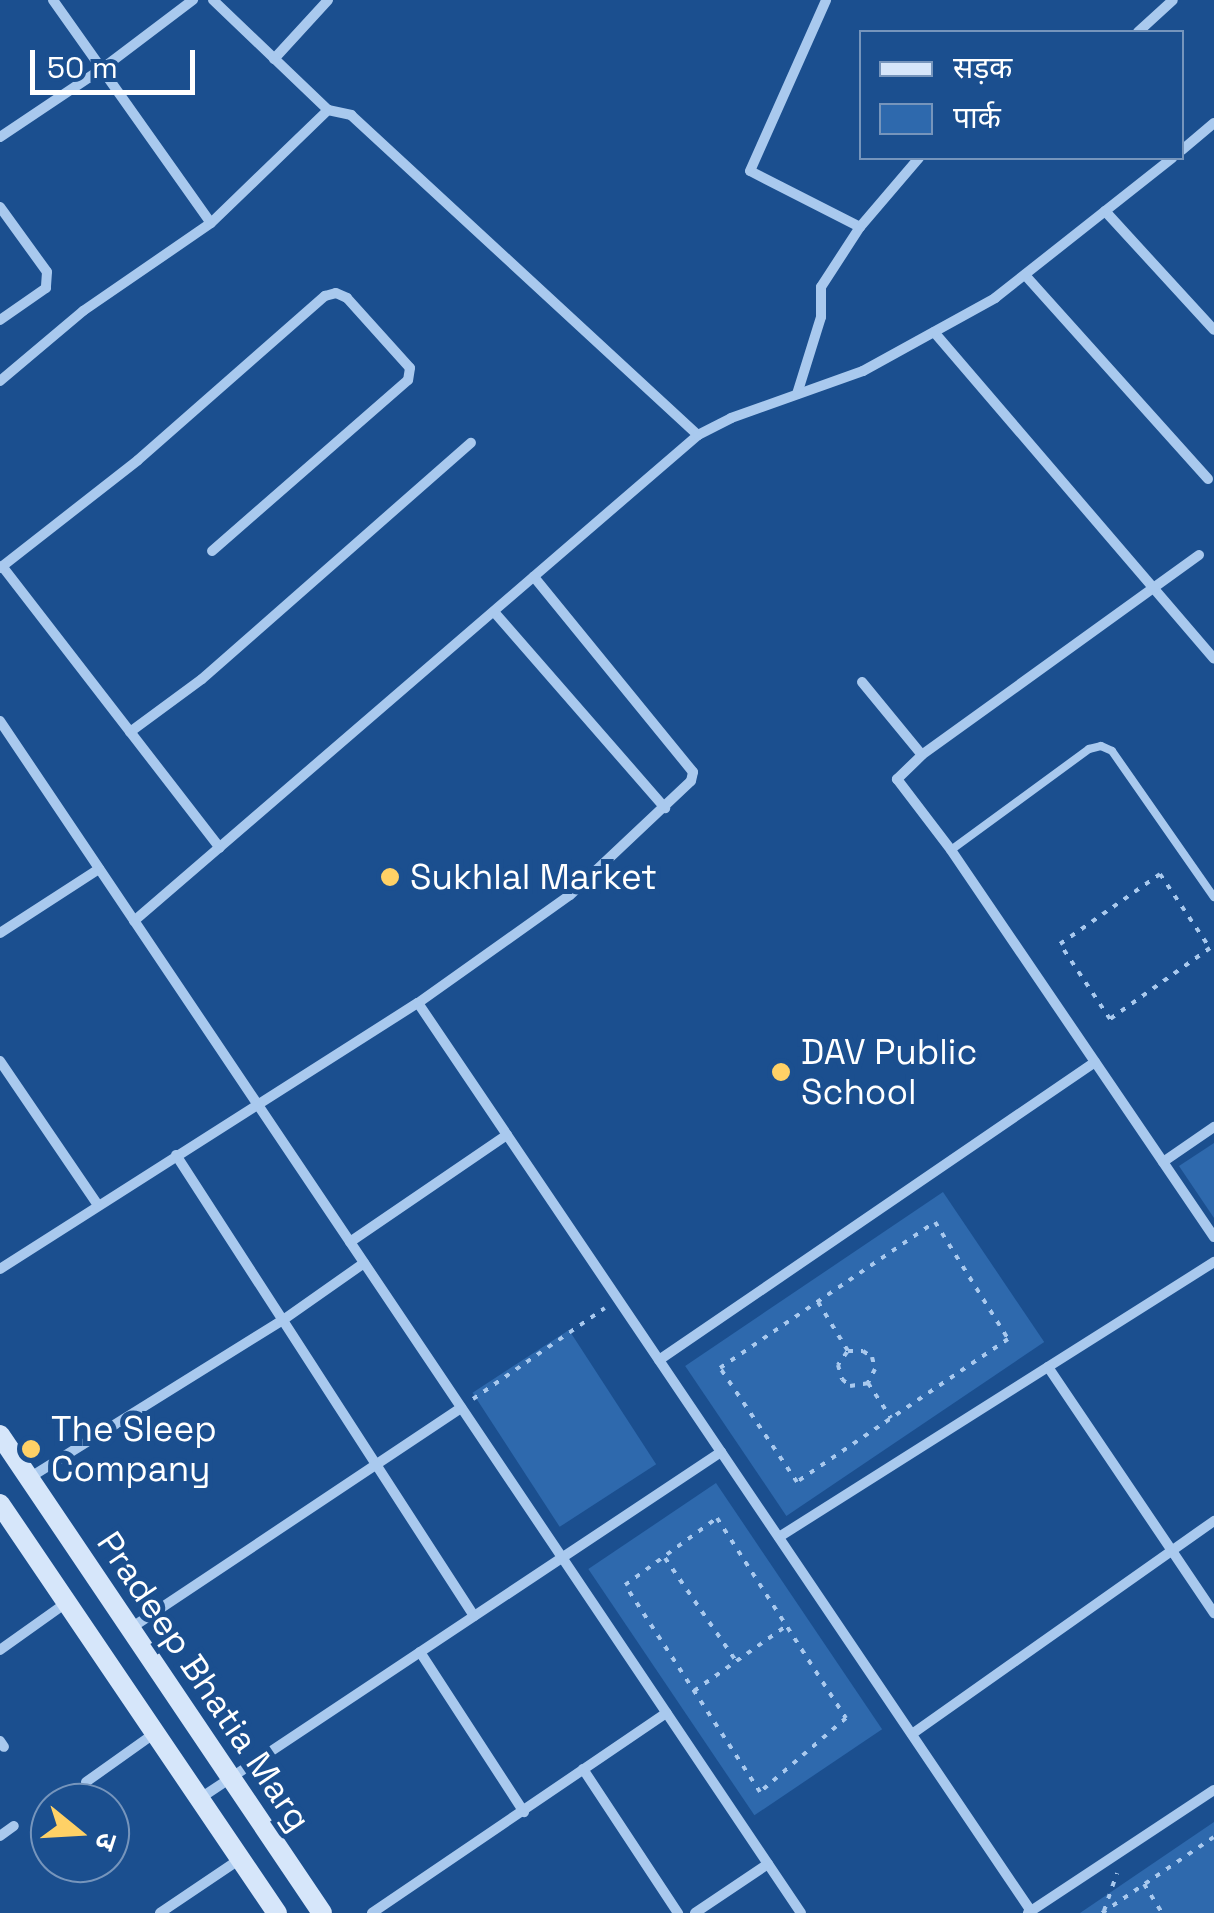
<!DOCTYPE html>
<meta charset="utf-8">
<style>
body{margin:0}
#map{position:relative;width:1214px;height:1913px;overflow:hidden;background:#1b4f8f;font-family:"Space Grotesk","Noto Sans Devanagari",sans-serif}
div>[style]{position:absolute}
.green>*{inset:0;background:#2e69ad;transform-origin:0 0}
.path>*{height:4px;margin-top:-2px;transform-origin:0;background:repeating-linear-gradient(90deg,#a9c9ee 0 5px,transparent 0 13px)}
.lane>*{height:8px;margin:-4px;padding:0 4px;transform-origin:4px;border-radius:4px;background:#a9c9ee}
.street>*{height:10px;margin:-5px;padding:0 5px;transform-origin:5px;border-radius:5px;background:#a9c9ee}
.secondary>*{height:20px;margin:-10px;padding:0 10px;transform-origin:10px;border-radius:10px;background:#d6e6fa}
.dots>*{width:28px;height:28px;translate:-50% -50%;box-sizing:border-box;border:5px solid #1b4f8f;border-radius:50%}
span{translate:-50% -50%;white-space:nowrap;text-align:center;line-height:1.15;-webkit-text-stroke:10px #1b4f8f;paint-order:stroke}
.poi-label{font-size:35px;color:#fff}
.left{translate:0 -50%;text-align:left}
.street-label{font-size:35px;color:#fff}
.legend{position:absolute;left:859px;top:30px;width:325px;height:130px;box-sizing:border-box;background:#1b4f8f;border:2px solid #7695bc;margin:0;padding:12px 18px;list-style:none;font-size:30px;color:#fff}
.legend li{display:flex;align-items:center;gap:20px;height:50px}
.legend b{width:50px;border:2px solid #7695bc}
.north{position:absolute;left:30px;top:1783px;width:100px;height:100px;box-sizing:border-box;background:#1b4f8f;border:2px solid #7695bc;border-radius:50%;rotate:108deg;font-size:28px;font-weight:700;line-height:40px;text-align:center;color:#fff}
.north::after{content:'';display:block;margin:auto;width:35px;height:45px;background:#ffd166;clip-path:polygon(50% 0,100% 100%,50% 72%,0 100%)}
.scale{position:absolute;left:30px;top:50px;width:165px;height:45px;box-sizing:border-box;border:5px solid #fff;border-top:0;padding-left:12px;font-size:30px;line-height:35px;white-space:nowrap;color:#fff;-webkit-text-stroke:8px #1b4f8f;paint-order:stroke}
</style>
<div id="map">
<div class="green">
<div style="clip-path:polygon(1214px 1143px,1214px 1218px,1179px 1166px)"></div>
<div style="left:943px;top:1192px;width:181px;height:311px;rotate:56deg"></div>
<div style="left:569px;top:1330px;width:160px;height:115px;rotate:57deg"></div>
<div style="left:716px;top:1483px;width:297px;height:154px;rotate:56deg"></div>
<div style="clip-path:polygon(1214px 1822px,1214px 1913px,1080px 1913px)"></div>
</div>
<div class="path">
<div style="left:1160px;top:874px;width:89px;rotate:56deg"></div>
<div style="left:1210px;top:948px;width:123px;rotate:144.6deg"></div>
<div style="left:1110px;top:1019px;width:90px;rotate:-123.7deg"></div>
<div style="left:1060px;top:944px;width:122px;rotate:-35deg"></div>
<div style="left:935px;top:1222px;width:138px;rotate:58deg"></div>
<div style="left:1008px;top:1339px;width:255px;rotate:145.9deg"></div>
<div style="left:797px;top:1482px;width:138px;rotate:-124deg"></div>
<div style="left:720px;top:1368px;width:260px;rotate:-34.2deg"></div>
<div style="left:818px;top:1302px;width:57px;rotate:58.5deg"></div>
<div style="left:848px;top:1351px;width:15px"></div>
<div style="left:863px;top:1351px;width:11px;rotate:34deg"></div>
<div style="left:872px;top:1357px;width:12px;rotate:76deg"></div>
<div style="left:875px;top:1369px;width:16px;rotate:117deg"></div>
<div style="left:868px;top:1383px;width:42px;rotate:56.7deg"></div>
<div style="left:847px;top:1352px;width:16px;rotate:125deg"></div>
<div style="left:838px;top:1365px;width:15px;rotate:74deg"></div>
<div style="left:842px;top:1379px;width:11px;rotate:41deg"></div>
<div style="left:850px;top:1386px;width:18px;rotate:-9deg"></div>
<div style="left:473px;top:1399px;width:160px;rotate:-34.6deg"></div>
<div style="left:717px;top:1518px;width:238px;rotate:57.2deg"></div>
<div style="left:846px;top:1718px;width:113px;rotate:139.3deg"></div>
<div style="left:760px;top:1792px;width:247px;rotate:-123.1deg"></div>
<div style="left:625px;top:1585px;width:114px;rotate:-36.1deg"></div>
<div style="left:665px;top:1558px;width:125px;rotate:55.4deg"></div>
<div style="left:694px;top:1691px;width:113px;rotate:-35.2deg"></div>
<div style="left:1144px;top:1884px;width:34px;rotate:58deg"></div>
<div style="left:1104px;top:1911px;width:40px;rotate:-71.1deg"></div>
<div style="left:1102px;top:1913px;width:135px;rotate:-34.2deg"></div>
</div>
<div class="lane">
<div style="left:951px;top:850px;width:171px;rotate:-36.2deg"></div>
<div style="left:1089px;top:749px;width:12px;rotate:-14deg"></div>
<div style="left:1101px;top:746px;width:12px;rotate:24deg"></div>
<div style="left:1112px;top:751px;width:178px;rotate:55.1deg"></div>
</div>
<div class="street">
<div style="left:53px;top:0;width:273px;rotate:54.7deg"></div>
<div style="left:213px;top:0;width:159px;rotate:43.7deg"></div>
<div style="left:328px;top:110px;width:24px;rotate:12deg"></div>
<div style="left:351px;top:115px;width:472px;rotate:42.7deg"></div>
<div style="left:1138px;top:32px;width:47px;rotate:-42.4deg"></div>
<div style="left:274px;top:59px;width:80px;rotate:-47.5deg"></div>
<div style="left:0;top:137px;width:124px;rotate:-33.8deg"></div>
<div style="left:103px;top:68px;width:113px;rotate:-37.1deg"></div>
<div style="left:1182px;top:150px;width:42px;rotate:-40.2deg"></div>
<div style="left:0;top:207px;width:80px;rotate:54.1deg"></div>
<div style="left:47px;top:272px;width:16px;rotate:94deg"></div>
<div style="left:46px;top:288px;width:56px;rotate:145.2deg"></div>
<div style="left:1105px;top:211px;width:161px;rotate:47.5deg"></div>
<div style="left:860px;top:227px;width:91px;rotate:-49.5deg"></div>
<div style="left:1025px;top:275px;width:274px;rotate:48.1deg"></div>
<div style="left:934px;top:332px;width:430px;rotate:49.4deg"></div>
<div style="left:0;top:381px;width:109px;rotate:-40.1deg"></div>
<div style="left:83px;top:311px;width:155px;rotate:-34.5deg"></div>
<div style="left:211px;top:223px;width:163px;rotate:-44deg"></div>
<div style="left:797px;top:394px;width:81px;rotate:-72.7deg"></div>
<div style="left:821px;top:317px;width:30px;rotate:-90deg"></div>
<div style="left:821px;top:287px;width:72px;rotate:-57deg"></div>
<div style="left:860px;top:227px;width:123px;rotate:-153deg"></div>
<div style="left:750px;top:171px;width:187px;rotate:-66deg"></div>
<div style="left:1199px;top:555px;width:342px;rotate:144.2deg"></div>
<div style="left:922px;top:755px;width:35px;rotate:136deg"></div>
<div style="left:897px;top:779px;width:89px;rotate:52.7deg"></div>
<div style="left:951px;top:850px;width:468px;rotate:55.8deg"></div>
<div style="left:2px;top:566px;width:356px;rotate:52.3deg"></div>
<div style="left:0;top:568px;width:175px;rotate:-38deg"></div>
<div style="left:138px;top:460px;width:249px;rotate:-41.3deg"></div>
<div style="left:325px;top:296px;width:11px;rotate:-15deg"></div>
<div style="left:336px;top:293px;width:12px;rotate:24deg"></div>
<div style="left:347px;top:298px;width:94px;rotate:48deg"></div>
<div style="left:410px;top:368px;width:12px;rotate:99deg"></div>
<div style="left:408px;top:380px;width:260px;rotate:138.9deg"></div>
<div style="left:495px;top:613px;width:259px;rotate:48.9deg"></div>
<div style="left:862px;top:682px;width:94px;rotate:50.6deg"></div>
<div style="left:0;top:721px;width:1436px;rotate:56.1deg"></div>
<div style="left:130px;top:732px;width:89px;rotate:-36.4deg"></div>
<div style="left:202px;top:679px;width:358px;rotate:-41.3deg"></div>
<div style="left:134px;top:921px;width:745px;rotate:-40.75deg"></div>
<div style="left:698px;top:435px;width:37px;rotate:-27deg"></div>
<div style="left:731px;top:418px;width:140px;rotate:-19.6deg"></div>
<div style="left:863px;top:371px;width:151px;rotate:-28.9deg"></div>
<div style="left:995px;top:298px;width:226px;rotate:-38.3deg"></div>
<div style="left:0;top:933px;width:118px;rotate:-32.9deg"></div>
<div style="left:418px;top:1003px;width:1096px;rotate:55.98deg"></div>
<div style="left:0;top:1061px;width:174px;rotate:55.8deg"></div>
<div style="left:176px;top:1155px;width:549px;rotate:57.12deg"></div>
<div style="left:1163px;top:1162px;width:62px;rotate:-34.5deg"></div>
<div style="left:350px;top:1242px;width:190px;rotate:-34.3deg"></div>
<div style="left:0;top:1269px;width:495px;rotate:-32.5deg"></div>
<div style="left:418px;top:1003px;width:186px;rotate:-35.4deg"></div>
<div style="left:570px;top:895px;width:166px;rotate:-43.3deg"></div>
<div style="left:691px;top:781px;width:9px;rotate:-77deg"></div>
<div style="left:693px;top:772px;width:252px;rotate:-129.2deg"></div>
<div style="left:659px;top:1360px;width:528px;rotate:-34.35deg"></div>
<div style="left:1048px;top:1367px;width:297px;rotate:56deg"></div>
<div style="left:29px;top:1478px;width:299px;rotate:-31.9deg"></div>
<div style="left:283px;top:1320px;width:99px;rotate:-35.1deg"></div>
<div style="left:779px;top:1537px;width:515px;rotate:-32.3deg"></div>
<div style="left:131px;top:1628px;width:397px;rotate:-33.7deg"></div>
<div style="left:0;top:1650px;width:81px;rotate:-35.5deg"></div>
<div style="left:420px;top:1652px;width:191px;rotate:57deg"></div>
<div style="left:912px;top:1734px;width:370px;rotate:-35.2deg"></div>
<div style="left:0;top:1741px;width:7px;rotate:56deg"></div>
<div style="left:583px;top:1769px;width:173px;rotate:56.6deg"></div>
<div style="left:86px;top:1782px;width:85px;rotate:-35.4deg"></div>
<div style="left:199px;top:1799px;width:627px;rotate:-33.61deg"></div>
<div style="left:0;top:1836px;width:17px;rotate:-36deg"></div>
<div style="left:160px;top:1913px;width:97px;rotate:-34deg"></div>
<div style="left:372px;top:1913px;width:356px;rotate:-34.2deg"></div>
<div style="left:695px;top:1913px;width:88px;rotate:-33.9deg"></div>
<div style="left:1028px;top:1913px;width:223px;rotate:-33.5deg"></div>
</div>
<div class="secondary">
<div style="left:0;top:1435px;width:576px;rotate:56.03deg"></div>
<div style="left:0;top:1504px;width:494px;rotate:55.9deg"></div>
</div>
<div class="dots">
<div style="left:390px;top:877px;background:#ffd166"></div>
<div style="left:781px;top:1072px;background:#ffd166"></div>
<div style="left:31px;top:1449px;background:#ffd166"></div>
</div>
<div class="poi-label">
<span class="left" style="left:410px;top:877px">Sukhlal Market</span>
<span class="left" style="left:801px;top:1072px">DAV Public<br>School</span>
<span class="left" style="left:51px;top:1449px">The Sleep<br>Company</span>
</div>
<div class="street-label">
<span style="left:204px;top:1681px;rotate:56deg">Pradeep Bhatia Marg</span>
</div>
<ul class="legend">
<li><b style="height:12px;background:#d6e6fa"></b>सड़क</li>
<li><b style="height:28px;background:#2e69ad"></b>पार्क</li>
</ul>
<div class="north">उ</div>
<div class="scale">50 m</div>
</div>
